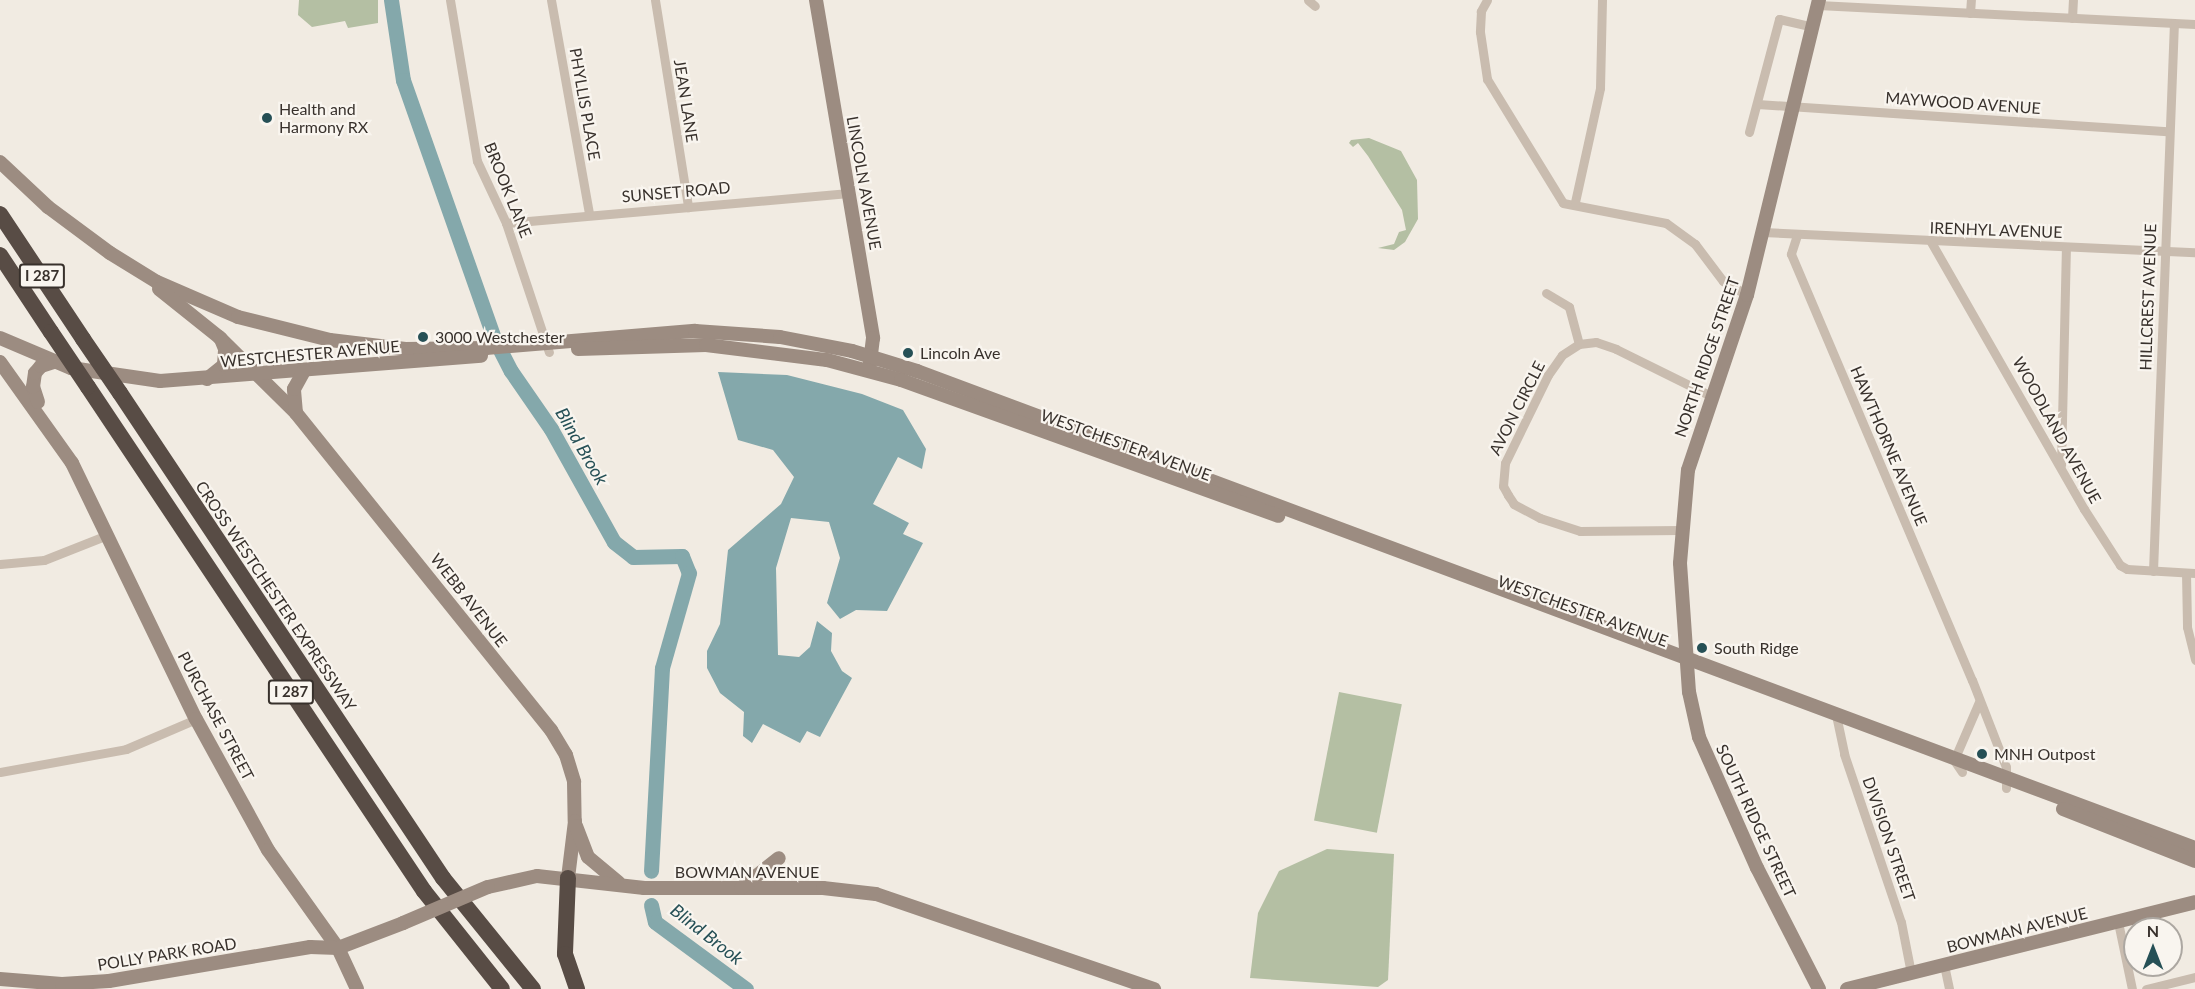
<!DOCTYPE html>
<style>
body{margin:0}
#map{position:relative;width:2195px;height:989px;overflow:hidden;background:#f1ebe2;font-family:Lato,sans-serif}
div>[style]{position:absolute}
.green>*{inset:0;background:#b4bfa3;transform-origin:0 0}
.water>*{inset:0;background:#84a8ab}
.river>*{height:15px;margin:-7.5px;padding:0 7.5px;transform-origin:7.5px;border-radius:7.5px;background:#84a8ab}
.street>*{height:9px;margin:-4.5px;padding:0 4.5px;transform-origin:4.5px;border-radius:4.5px;background:#c9bcaf}
.secondary>*{height:14px;margin:-7px;padding:0 7px;transform-origin:7px;border-radius:7px;background:#9c8c81}
.highway>*{height:16px;margin:-8px;padding:0 8px;transform-origin:8px;border-radius:8px;background:#584c45}
.secondary-bridge>*{height:14px;margin:-7px;padding:0 7px;transform-origin:7px;border-radius:7px;background:#9c8c81}
.highway-bridge>*{height:16px;margin:-8px;padding:0 8px;transform-origin:8px;border-radius:8px;background:#584c45}
.dots>*{width:16px;height:16px;translate:-50% -50%;box-sizing:border-box;border:3px solid #f9f5ef;border-radius:50%}
span{translate:-50% -50%;white-space:nowrap;text-align:center;line-height:1.15;-webkit-text-stroke:4.5px #f9f5ef;paint-order:stroke}
.shield-label span{padding:2px 4px;background:#f9f5ef;border:2px solid;border-radius:4px;-webkit-text-stroke-width:0}
.shield-label{font-size:15px;color:#38312c;font-weight:700}
.street-label{font-size:16px;color:#38312c}
.poi-label{font-size:16px;color:#38312c}
.left{translate:0 -50%;text-align:left}
.water-label{font-size:18px;color:#265056;font-style:italic}
.north{position:absolute;left:2123px;top:917px;width:60px;height:60px;box-sizing:border-box;background:#f9f5ef;border:2px solid #aca7a1;border-radius:50%;rotate:0deg;font-size:16px;font-weight:700;line-height:24px;text-align:center;color:#38312c}
.north::after{content:'';display:block;margin:auto;width:21px;height:27px;background:#265056;clip-path:polygon(50% 0,100% 100%,50% 72%,0 100%)}
</style>
<div id="map">
<div class="green">
<div style="clip-path:polygon(299px 0,378px 0,378px 23px,348px 28px,345px 21px,312px 27px,298px 15px)"></div>
<div style="clip-path:polygon(1369px 138px,1401px 151px,1417px 180px,1418px 219px,1405px 242px,1394px 250px,1378px 248px,1394px 244px,1399px 232px,1406px 230px,1402px 210px,1368px 156px,1358px 143px,1353px 147px,1349px 143px,1351px 140px)"></div>
<div style="left:1339px;top:692px;width:64px;height:131px;rotate:11deg"></div>
<div style="clip-path:polygon(1327px 849px,1394px 854px,1388px 980px,1378px 987px,1250px 978px,1258px 913px,1279px 871px)"></div>
</div>
<div class="water">
<div style="clip-path:polygon(718px 372px,787px 375px,862px 394px,903px 410px,926px 449px,922px 469px,898px 457px,873px 504px,909px 523px,903px 534px,923px 543px,887px 611px,856px 610px,840px 619px,827px 603px,840px 558px,829px 522px,791px 518px,776px 568px,778px 655px,799px 657px,810px 647px,817px 621px,832px 633px,831px 651px,842px 671px,852px 678px,820px 737px,807px 731px,800px 743px,763px 724px,752px 743px,743px 736px,744px 712px,720px 693px,707px 668px,707px 651px,720px 624px,728px 550px,781px 504px,794px 477px,773px 450px,738px 440px)"></div>
</div>
<div class="river">
<div style="left:391px;top:0;width:81px;rotate:81.5deg"></div>
<div style="left:403px;top:80px;width:271px;rotate:70.6deg"></div>
<div style="left:493px;top:336px;width:39px;rotate:63deg"></div>
<div style="left:511px;top:371px;width:70px;rotate:55.4deg"></div>
<div style="left:551px;top:429px;width:129px;rotate:60.9deg"></div>
<div style="left:614px;top:542px;width:24px;rotate:38deg"></div>
<div style="left:633px;top:557px;width:49px;rotate:-1.2deg"></div>
<div style="left:682px;top:556px;width:18px;rotate:68deg"></div>
<div style="left:689px;top:573px;width:99px;rotate:105.9deg"></div>
<div style="left:662px;top:668px;width:203px;rotate:93.1deg"></div>
<div style="left:651px;top:905px;width:17px;rotate:77deg"></div>
<div style="left:655px;top:922px;width:113px;rotate:36.4deg"></div>
</div>
<div class="street">
<div style="left:450px;top:0;width:163px;rotate:80.5deg"></div>
<div style="left:477px;top:161px;width:68px;rotate:64.9deg"></div>
<div style="left:506px;top:223px;width:136px;rotate:71.6deg"></div>
<div style="left:551px;top:0;width:217px;rotate:79.9deg"></div>
<div style="left:655px;top:0;width:210px;rotate:80.9deg"></div>
<div style="left:1308px;top:0;width:9px;rotate:41deg"></div>
<div style="left:1487px;top:0;width:13px;rotate:119deg"></div>
<div style="left:1481px;top:11px;width:21px;rotate:93deg"></div>
<div style="left:1480px;top:32px;width:48px;rotate:81.5deg"></div>
<div style="left:1487px;top:79px;width:145px;rotate:58.5deg"></div>
<div style="left:1563px;top:203px;width:105px;rotate:11deg"></div>
<div style="left:1666px;top:223px;width:36px;rotate:36deg"></div>
<div style="left:1695px;top:244px;width:46px;rotate:52.9deg"></div>
<div style="left:1723px;top:281px;width:28px;rotate:30deg"></div>
<div style="left:1818px;top:5px;width:377px;rotate:2.9deg"></div>
<div style="left:1970px;top:13px;width:13px;rotate:-86deg"></div>
<div style="left:2072px;top:18px;width:18px;rotate:-87deg"></div>
<div style="left:1757px;top:104px;width:411px;rotate:3.8deg"></div>
<div style="left:1749px;top:132px;width:117px;rotate:-75.1deg"></div>
<div style="left:1779px;top:19px;width:35px;rotate:13deg"></div>
<div style="left:1575px;top:202px;width:117px;rotate:-77.6deg"></div>
<div style="left:1600px;top:88px;width:88px;rotate:-88.7deg"></div>
<div style="left:506px;top:223px;width:344px;rotate:-5deg"></div>
<div style="left:1763px;top:232px;width:432px;rotate:2.7deg"></div>
<div style="left:1797px;top:235px;width:20px;rotate:108deg"></div>
<div style="left:1791px;top:254px;width:463px;rotate:67deg"></div>
<div style="left:1972px;top:680px;width:93px;rotate:68.7deg"></div>
<div style="left:2006px;top:767px;width:21px;rotate:90deg"></div>
<div style="left:1931px;top:242px;width:308px;rotate:60.2deg"></div>
<div style="left:2084px;top:509px;width:67px;rotate:57.3deg"></div>
<div style="left:2120px;top:565px;width:8px;rotate:30deg"></div>
<div style="left:2127px;top:569px;width:68px;rotate:3.4deg"></div>
<div style="left:1546px;top:293px;width:27px;rotate:31deg"></div>
<div style="left:1569px;top:307px;width:38px;rotate:75deg"></div>
<div style="left:2061px;top:465px;width:217px;rotate:-88.7deg"></div>
<div style="left:1680px;top:530px;width:100px;rotate:179.4deg"></div>
<div style="left:1580px;top:531px;width:42px;rotate:-162deg"></div>
<div style="left:1540px;top:518px;width:30px;rotate:-152deg"></div>
<div style="left:1514px;top:504px;width:11px;rotate:-124deg"></div>
<div style="left:1508px;top:495px;width:10px;rotate:-119deg"></div>
<div style="left:1503px;top:486px;width:23px;rotate:-85deg"></div>
<div style="left:1505px;top:463px;width:98px;rotate:-64deg"></div>
<div style="left:1548px;top:375px;width:24px;rotate:-55deg"></div>
<div style="left:1562px;top:355px;width:20px;rotate:-33deg"></div>
<div style="left:1579px;top:344px;width:17px;rotate:-7deg"></div>
<div style="left:1596px;top:342px;width:21px;rotate:19deg"></div>
<div style="left:1616px;top:349px;width:108px;rotate:26.3deg"></div>
<div style="left:0;top:564px;width:44px;rotate:-5.2deg"></div>
<div style="left:44px;top:560px;width:68px;rotate:-21.6deg"></div>
<div style="left:2153px;top:571px;width:548px;rotate:-87.81deg"></div>
<div style="left:2186px;top:573px;width:54px;rotate:88.9deg"></div>
<div style="left:2187px;top:627px;width:34px;rotate:76deg"></div>
<div style="left:1836px;top:715px;width:40px;rotate:78deg"></div>
<div style="left:1844px;top:754px;width:177px;rotate:71.3deg"></div>
<div style="left:1901px;top:922px;width:52px;rotate:78.9deg"></div>
<div style="left:0;top:772px;width:128px;rotate:-10.3deg"></div>
<div style="left:126px;top:749px;width:76px;rotate:-23.2deg"></div>
<div style="left:1962px;top:772px;width:14px;rotate:-124deg"></div>
<div style="left:1954px;top:760px;width:63px;rotate:-66.7deg"></div>
<div style="left:2118px;top:922px;width:68px;rotate:78.2deg"></div>
<div style="left:1944px;top:965px;width:25px;rotate:78deg"></div>
<div style="left:2146px;top:989px;width:50px;rotate:-13.8deg"></div>
</div>
<div class="secondary">
<div style="left:816px;top:0;width:343px;rotate:80.4deg"></div>
<div style="left:873px;top:338px;width:26px;rotate:97deg"></div>
<div style="left:0;top:162px;width:66px;rotate:43.2deg"></div>
<div style="left:48px;top:207px;width:77px;rotate:36.6deg"></div>
<div style="left:110px;top:253px;width:55px;rotate:31.7deg"></div>
<div style="left:157px;top:282px;width:88px;rotate:23.4deg"></div>
<div style="left:238px;top:317px;width:95px;rotate:14deg"></div>
<div style="left:330px;top:340px;width:76px;rotate:6.8deg"></div>
<div style="left:405px;top:349px;width:81px;rotate:-0.7deg"></div>
<div style="left:486px;top:348px;width:210px;rotate:-4.7deg"></div>
<div style="left:695px;top:331px;width:85px;rotate:4deg"></div>
<div style="left:780px;top:337px;width:73px;rotate:11deg"></div>
<div style="left:852px;top:351px;width:68px;rotate:17.1deg"></div>
<div style="left:917px;top:371px;width:1364px;rotate:20.47deg"></div>
<div style="left:159px;top:289px;width:77px;rotate:38.7deg"></div>
<div style="left:219px;top:337px;width:108px;rotate:44.6deg"></div>
<div style="left:296px;top:413px;width:407px;rotate:51.2deg"></div>
<div style="left:551px;top:730px;width:29px;rotate:59deg"></div>
<div style="left:566px;top:755px;width:28px;rotate:73deg"></div>
<div style="left:574px;top:782px;width:39px;rotate:89deg"></div>
<div style="left:575px;top:821px;width:57px;rotate:97deg"></div>
<div style="left:0;top:338px;width:77px;rotate:22.9deg"></div>
<div style="left:71px;top:368px;width:90px;rotate:8.3deg"></div>
<div style="left:160px;top:381px;width:322px;rotate:-4.5deg"></div>
<div style="left:578px;top:349px;width:128px;rotate:-1.8deg"></div>
<div style="left:706px;top:345px;width:122px;rotate:7.1deg"></div>
<div style="left:827px;top:360px;width:77px;rotate:15.1deg"></div>
<div style="left:901px;top:380px;width:401px;rotate:19.8deg"></div>
<div style="left:0;top:362px;width:124px;rotate:54.5deg"></div>
<div style="left:72px;top:463px;width:284px;rotate:64.2deg"></div>
<div style="left:196px;top:719px;width:149px;rotate:61.2deg"></div>
<div style="left:268px;top:850px;width:120px;rotate:54.5deg"></div>
<div style="left:338px;top:948px;width:45px;rotate:65.1deg"></div>
<div style="left:207px;top:379px;width:22px;rotate:-39deg"></div>
<div style="left:224px;top:365px;width:16px;rotate:-86deg"></div>
<div style="left:225px;top:349px;width:11px;rotate:-112deg"></div>
<div style="left:38px;top:402px;width:16px;rotate:-108deg"></div>
<div style="left:33px;top:387px;width:14px;rotate:-82deg"></div>
<div style="left:35px;top:373px;width:9px;rotate:-49deg"></div>
<div style="left:41px;top:366px;width:13px;rotate:-18deg"></div>
<div style="left:296px;top:413px;width:24px;rotate:-95deg"></div>
<div style="left:294px;top:389px;width:21px;rotate:-61deg"></div>
<div style="left:2063px;top:809px;width:142px;rotate:21.5deg"></div>
<div style="left:576px;top:826px;width:33px;rotate:69deg"></div>
<div style="left:588px;top:857px;width:40px;rotate:40deg"></div>
<div style="left:488px;top:887px;width:50px;rotate:-12.7deg"></div>
<div style="left:537px;top:876px;width:108px;rotate:6.4deg"></div>
<div style="left:644px;top:888px;width:179px"></div>
<div style="left:823px;top:888px;width:53px;rotate:6.5deg"></div>
<div style="left:876px;top:894px;width:294px;rotate:18.9deg"></div>
<div style="left:741px;top:888px;width:48px;rotate:-38.3deg"></div>
<div style="left:0;top:979px;width:62px;rotate:4.6deg"></div>
<div style="left:62px;top:984px;width:47px;rotate:-3.7deg"></div>
<div style="left:109px;top:981px;width:204px;rotate:-9.6deg"></div>
<div style="left:310px;top:947px;width:28px;rotate:2deg"></div>
<div style="left:338px;top:948px;width:70px;rotate:-21deg"></div>
<div style="left:1819px;top:989px;width:136px;rotate:-117.1deg"></div>
<div style="left:1757px;top:868px;width:143px;rotate:-113.9deg"></div>
<div style="left:1699px;top:737px;width:46px;rotate:-102.5deg"></div>
<div style="left:1689px;top:692px;width:129px;rotate:-94deg"></div>
<div style="left:1680px;top:563px;width:93px;rotate:-85.1deg"></div>
<div style="left:1688px;top:470px;width:185px;rotate:-71.4deg"></div>
<div style="left:1747px;top:295px;width:304px;rotate:-76.3deg"></div>
<div style="left:1847px;top:989px;width:359px;rotate:-14deg"></div>
</div>
<div class="highway">
<div style="left:0;top:214px;width:150px;rotate:56.4deg"></div>
<div style="left:0;top:255px;width:92px;rotate:56.5deg"></div>
<div style="left:88px;top:387px;width:606px;rotate:56.31deg"></div>
<div style="left:424px;top:891px;width:125px;rotate:51.5deg"></div>
<div style="left:120px;top:393px;width:583px;rotate:56.34deg"></div>
<div style="left:443px;top:878px;width:143px;rotate:51deg"></div>
<div style="left:568px;top:878px;width:76px;rotate:92.3deg"></div>
<div style="left:565px;top:954px;width:37px;rotate:71deg"></div>
</div>
<div class="secondary-bridge">
<div style="left:403px;top:923px;width:92px;rotate:-23deg"></div>
</div>
<div class="highway-bridge">
<div style="left:51px;top:332px;width:66px;rotate:56.1deg"></div>
<div style="left:83px;top:339px;width:65px;rotate:55.6deg"></div>
</div>
<div class="dots">
<div style="left:267px;top:118px;background:#265056"></div>
<div style="left:423px;top:337px;background:#265056"></div>
<div style="left:908px;top:353px;background:#265056"></div>
<div style="left:1702px;top:648px;background:#265056"></div>
<div style="left:1982px;top:754px;background:#265056"></div>
</div>
<div class="shield-label">
<span style="left:42px;top:276px">I 287</span>
<span style="left:291px;top:692px">I 287</span>
</div>
<div class="street-label">
<span style="left:686px;top:101px;rotate:81deg">JEAN LANE</span>
<span style="left:1963px;top:103px;rotate:4deg">MAYWOOD AVENUE</span>
<span style="left:585px;top:104px;rotate:80deg">PHYLLIS PLACE</span>
<span style="left:864px;top:183px;rotate:80deg">LINCOLN AVENUE</span>
<span style="left:508px;top:190px;rotate:68deg">BROOK LANE</span>
<span style="left:676px;top:192px;rotate:-5deg">SUNSET ROAD</span>
<span style="left:1996px;top:230px;rotate:2deg">IRENHYL AVENUE</span>
<span style="left:2148px;top:297px;rotate:-88deg">HILLCREST AVENUE</span>
<span style="left:310px;top:354px;rotate:-5deg">WESTCHESTER AVENUE</span>
<span style="left:1707px;top:357px;rotate:-71deg">NORTH RIDGE STREET</span>
<span style="left:1517px;top:408px;rotate:-63deg">AVON CIRCLE</span>
<span style="left:2057px;top:430px;rotate:61deg">WOODLAND AVENUE</span>
<span style="left:1126px;top:445px;rotate:20deg">WESTCHESTER AVENUE</span>
<span style="left:1889px;top:446px;rotate:67deg">HAWTHORNE AVENUE</span>
<span style="left:276px;top:596px;rotate:56deg">CROSS WESTCHESTER EXPRESSWAY</span>
<span style="left:469px;top:600px;rotate:52deg">WEBB AVENUE</span>
<span style="left:1583px;top:611px;rotate:20deg">WESTCHESTER AVENUE</span>
<span style="left:216px;top:716px;rotate:62deg">PURCHASE STREET</span>
<span style="left:1756px;top:821px;rotate:65deg">SOUTH RIDGE STREET</span>
<span style="left:1889px;top:839px;rotate:71deg">DIVISION STREET</span>
<span style="left:747px;top:872px">BOWMAN AVENUE</span>
<span style="left:2017px;top:930px;rotate:-14deg">BOWMAN AVENUE</span>
<span style="left:167px;top:954px;rotate:-9deg">POLLY PARK ROAD</span>
</div>
<div class="poi-label">
<span class="left" style="left:279px;top:118px">Health and<br>Harmony RX</span>
<span class="left" style="left:435px;top:337px">3000 Westchester</span>
<span class="left" style="left:920px;top:353px">Lincoln Ave</span>
<span class="left" style="left:1714px;top:648px">South Ridge</span>
<span class="left" style="left:1994px;top:754px">MNH Outpost</span>
</div>
<div class="water-label">
<span style="left:582px;top:446px;rotate:60deg">Blind Brook</span>
<span style="left:707px;top:934px;rotate:38deg">Blind Brook</span>
</div>
<div class="north">N</div>
</div>
